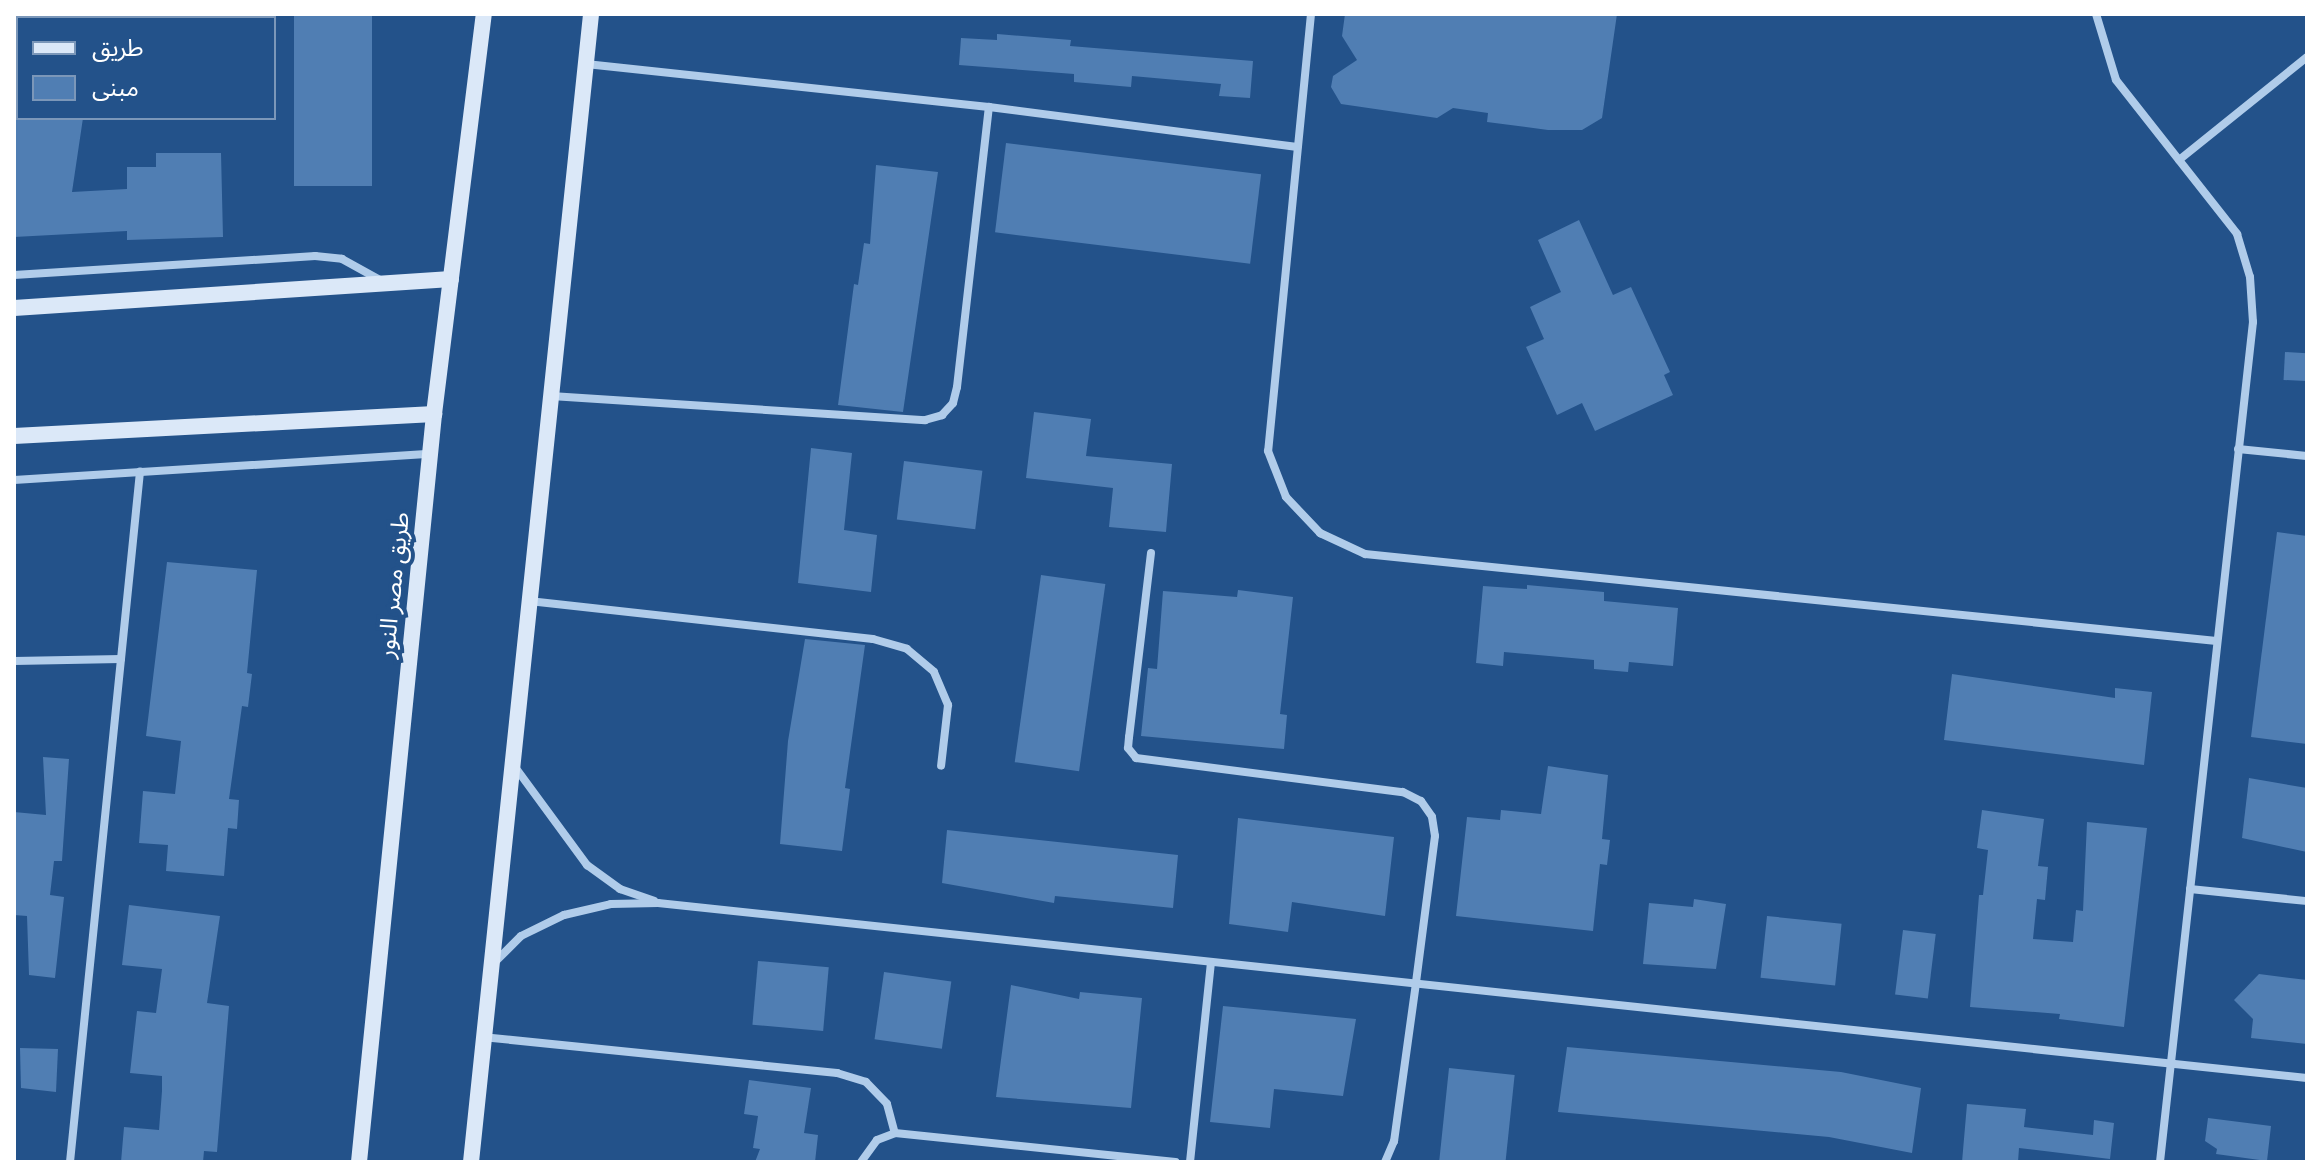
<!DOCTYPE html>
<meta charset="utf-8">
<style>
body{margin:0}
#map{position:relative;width:2321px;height:1176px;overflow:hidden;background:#23528a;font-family:"PT Sans Narrow","Noto Sans Arabic",sans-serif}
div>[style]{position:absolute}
.building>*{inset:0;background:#507eb3;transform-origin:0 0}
.street>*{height:8px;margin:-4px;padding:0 4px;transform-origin:4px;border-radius:4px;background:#b0ccea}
.secondary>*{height:16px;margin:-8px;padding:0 8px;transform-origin:8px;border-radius:8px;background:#dbe8f8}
span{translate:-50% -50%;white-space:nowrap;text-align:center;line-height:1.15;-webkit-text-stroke:8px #23528a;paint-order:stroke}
.street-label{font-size:24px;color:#fff}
.frame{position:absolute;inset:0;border:16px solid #fff;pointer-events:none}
.legend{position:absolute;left:16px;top:16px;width:260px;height:104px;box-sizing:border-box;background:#23528a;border:2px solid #7b97b9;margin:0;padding:10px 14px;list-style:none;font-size:24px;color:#fff}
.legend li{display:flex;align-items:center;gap:16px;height:40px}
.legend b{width:40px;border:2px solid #7b97b9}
</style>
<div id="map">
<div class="building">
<div style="left:294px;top:14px;width:78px;height:172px"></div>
<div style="clip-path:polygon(1345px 14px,1617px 14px,1602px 118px,1582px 130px,1548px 130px,1487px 122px,1488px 113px,1453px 108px,1437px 118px,1341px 104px,1331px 87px,1333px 76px,1357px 60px,1342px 36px)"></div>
<div style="clip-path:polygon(997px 34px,1071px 40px,1070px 46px,1253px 61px,1250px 98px,1219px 96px,1221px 84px,1132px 76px,1131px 87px,1074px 82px,1074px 74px,959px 65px,961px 38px,997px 40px)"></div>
<div style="clip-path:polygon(14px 118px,83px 118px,72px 192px,127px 189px,127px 167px,156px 167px,156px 153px,221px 153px,223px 237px,127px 240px,127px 231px,14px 237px)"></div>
<div style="left:1006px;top:143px;width:257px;height:90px;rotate:7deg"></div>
<div style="clip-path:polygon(876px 165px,938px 172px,903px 412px,838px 405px,854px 284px,858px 285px,864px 243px,870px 244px)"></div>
<div style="clip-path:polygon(1579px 220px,1613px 295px,1631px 287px,1670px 372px,1664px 375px,1673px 395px,1595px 431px,1582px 403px,1557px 415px,1526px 347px,1544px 339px,1530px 307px,1561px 292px,1538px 240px)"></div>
<div style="left:2285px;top:352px;width:22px;height:28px;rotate:3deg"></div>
<div style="clip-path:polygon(1034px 412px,1091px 419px,1086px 456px,1172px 464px,1166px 532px,1109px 527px,1113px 488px,1026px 478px)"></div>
<div style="clip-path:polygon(811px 448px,852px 453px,844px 530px,877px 535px,871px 592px,798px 583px)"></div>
<div style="left:904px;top:461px;width:79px;height:59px;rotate:7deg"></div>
<div style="clip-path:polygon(2277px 532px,2307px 536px,2307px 744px,2251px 737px)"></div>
<div style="clip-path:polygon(167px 562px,257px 570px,247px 673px,252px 674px,248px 707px,242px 706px,229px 799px,239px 800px,237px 829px,228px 828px,224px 876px,166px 871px,168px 845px,139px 843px,143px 791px,175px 794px,181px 741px,146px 736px)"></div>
<div style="left:1041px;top:575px;width:65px;height:189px;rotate:8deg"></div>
<div style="clip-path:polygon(1527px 585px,1604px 592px,1604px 601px,1678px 608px,1673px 666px,1629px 662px,1628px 672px,1594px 669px,1594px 660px,1504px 652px,1503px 666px,1476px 663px,1483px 586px,1527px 589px)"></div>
<div style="clip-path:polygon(1238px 590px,1293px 597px,1280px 714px,1287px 715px,1284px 749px,1141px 736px,1148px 668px,1157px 669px,1163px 591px,1237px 597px)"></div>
<div style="clip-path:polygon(805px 639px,865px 645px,845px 788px,850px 789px,842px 851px,780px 844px,788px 741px)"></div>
<div style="clip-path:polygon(1952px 674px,2115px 698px,2115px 688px,2152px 692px,2144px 765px,1944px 740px)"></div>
<div style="clip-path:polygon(43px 757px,69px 759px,62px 861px,54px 861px,50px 895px,64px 897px,55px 978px,29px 975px,27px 916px,14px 915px,14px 812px,46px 815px)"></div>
<div style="clip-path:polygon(1548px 766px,1608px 775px,1602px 839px,1610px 840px,1607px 865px,1600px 864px,1593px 931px,1456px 916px,1467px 817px,1500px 820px,1501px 810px,1541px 814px)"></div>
<div style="clip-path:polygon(2249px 778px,2307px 788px,2307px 852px,2242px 838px)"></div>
<div style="clip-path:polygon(1982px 810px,2044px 819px,2038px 866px,2048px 867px,2045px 900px,2037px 899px,2033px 939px,2073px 942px,2076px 910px,2083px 911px,2087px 822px,2147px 828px,2124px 1027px,2059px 1019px,2060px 1014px,1970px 1007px,1979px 895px,1983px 895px,1988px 850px,1977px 848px)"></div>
<div style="clip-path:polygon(1238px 818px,1394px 837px,1385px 916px,1292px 902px,1288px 932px,1229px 924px)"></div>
<div style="clip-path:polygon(947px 830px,1178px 855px,1173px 908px,1055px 896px,1054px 903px,942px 883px)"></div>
<div style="clip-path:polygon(1694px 899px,1726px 904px,1716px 969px,1643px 964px,1649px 903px,1693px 907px)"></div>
<div style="clip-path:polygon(129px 905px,220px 916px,207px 1003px,229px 1006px,217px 1152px,204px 1151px,203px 1162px,121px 1162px,124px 1127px,159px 1130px,162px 1091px,162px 1076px,130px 1073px,137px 1011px,156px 1013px,162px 969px,122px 965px)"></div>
<div style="left:1767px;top:916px;width:75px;height:62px;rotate:6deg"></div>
<div style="left:1903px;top:930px;width:33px;height:65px;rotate:7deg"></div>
<div style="left:758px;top:961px;width:71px;height:64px;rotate:5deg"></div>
<div style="left:884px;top:972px;width:68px;height:68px;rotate:8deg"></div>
<div style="clip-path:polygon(2259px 974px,2307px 980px,2307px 1044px,2251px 1038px,2253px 1019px,2234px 1000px)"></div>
<div style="clip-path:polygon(1011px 985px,1079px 999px,1080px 992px,1142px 998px,1131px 1108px,996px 1097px)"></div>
<div style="clip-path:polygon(1223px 1006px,1356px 1019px,1343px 1096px,1274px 1089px,1270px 1128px,1210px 1122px)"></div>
<div style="clip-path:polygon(1567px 1047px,1841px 1072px,1921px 1088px,1912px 1153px,1829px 1137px,1558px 1112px)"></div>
<div style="clip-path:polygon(20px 1048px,58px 1049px,56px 1092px,21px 1088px)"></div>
<div style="left:1449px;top:1068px;width:66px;height:94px;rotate:6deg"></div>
<div style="clip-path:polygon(749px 1080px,811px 1088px,804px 1133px,818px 1135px,815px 1162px,755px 1162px,760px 1149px,753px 1148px,758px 1116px,744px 1114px)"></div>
<div style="clip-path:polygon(1967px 1104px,2026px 1109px,2024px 1127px,2093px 1135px,2094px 1120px,2114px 1123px,2110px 1159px,2019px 1148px,2018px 1162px,1962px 1162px)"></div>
<div style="clip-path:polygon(2208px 1118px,2271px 1126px,2267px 1161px,2216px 1154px,2217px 1149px,2205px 1141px)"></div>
</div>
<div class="street">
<div style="left:1311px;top:14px;width:439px;rotate:95.6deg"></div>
<div style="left:1268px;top:451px;width:49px;rotate:68.6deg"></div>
<div style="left:1286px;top:497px;width:50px;rotate:46.6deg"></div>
<div style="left:1320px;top:533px;width:50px;rotate:25deg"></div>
<div style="left:1365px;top:554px;width:856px;rotate:5.83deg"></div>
<div style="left:2096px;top:14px;width:69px;rotate:73.1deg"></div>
<div style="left:2116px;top:80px;width:196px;rotate:51.8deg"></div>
<div style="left:2237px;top:234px;width:45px;rotate:73.2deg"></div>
<div style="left:2250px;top:277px;width:45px;rotate:86.2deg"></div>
<div style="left:2253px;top:322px;width:845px;rotate:96.32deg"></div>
<div style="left:253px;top:18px;width:4px;rotate:-76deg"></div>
<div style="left:586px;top:64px;width:405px;rotate:6.1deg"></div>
<div style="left:989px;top:107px;width:311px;rotate:7.4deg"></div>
<div style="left:14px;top:68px;width:4px"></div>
<div style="left:2179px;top:160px;width:164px;rotate:-38.8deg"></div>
<div style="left:14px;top:275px;width:302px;rotate:-3.6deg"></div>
<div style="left:315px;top:256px;width:27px;rotate:6deg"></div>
<div style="left:342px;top:259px;width:46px;rotate:28.8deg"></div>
<div style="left:551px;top:396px;width:375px;rotate:3.7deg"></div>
<div style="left:925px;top:420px;width:18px;rotate:-16deg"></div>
<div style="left:942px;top:415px;width:16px;rotate:-47deg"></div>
<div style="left:953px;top:403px;width:16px;rotate:-76deg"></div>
<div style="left:957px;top:387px;width:282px;rotate:-83.5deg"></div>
<div style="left:2238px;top:449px;width:69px;rotate:5.8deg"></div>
<div style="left:14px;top:480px;width:417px;rotate:-3.6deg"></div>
<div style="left:1151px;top:553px;width:185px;rotate:96.8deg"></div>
<div style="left:1129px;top:737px;width:11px;rotate:95deg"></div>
<div style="left:1128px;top:748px;width:13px;rotate:51deg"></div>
<div style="left:1136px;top:758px;width:269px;rotate:7.3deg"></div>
<div style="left:1403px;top:792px;width:20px;rotate:27deg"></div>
<div style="left:1421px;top:801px;width:19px;rotate:55deg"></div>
<div style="left:1432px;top:817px;width:19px;rotate:81deg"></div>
<div style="left:1435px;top:836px;width:148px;rotate:97.4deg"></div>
<div style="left:1416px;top:983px;width:160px;rotate:97.9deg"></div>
<div style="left:1394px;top:1141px;width:23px;rotate:113deg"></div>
<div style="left:529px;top:601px;width:346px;rotate:6.3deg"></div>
<div style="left:873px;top:639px;width:35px;rotate:16deg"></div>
<div style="left:907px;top:649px;width:35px;rotate:40deg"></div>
<div style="left:934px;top:672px;width:36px;rotate:67deg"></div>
<div style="left:948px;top:705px;width:61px;rotate:96.5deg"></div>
<div style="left:14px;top:661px;width:107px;rotate:-1.1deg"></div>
<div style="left:515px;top:767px;width:122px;rotate:53.7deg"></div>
<div style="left:587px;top:865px;width:41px;rotate:36deg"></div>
<div style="left:620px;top:889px;width:36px;rotate:19deg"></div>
<div style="left:2190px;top:889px;width:118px;rotate:5.9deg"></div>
<div style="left:494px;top:963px;width:38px;rotate:-45deg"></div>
<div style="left:521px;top:936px;width:48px;rotate:-26deg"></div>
<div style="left:564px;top:915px;width:48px;rotate:-13.2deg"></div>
<div style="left:611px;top:904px;width:47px;rotate:-1.2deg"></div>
<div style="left:658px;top:903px;width:1658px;rotate:6.06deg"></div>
<div style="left:482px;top:1037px;width:357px;rotate:5.8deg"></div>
<div style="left:837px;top:1073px;width:30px;rotate:17deg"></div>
<div style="left:866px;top:1082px;width:30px;rotate:46deg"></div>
<div style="left:887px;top:1104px;width:30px;rotate:75deg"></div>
<div style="left:70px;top:1162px;width:694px;rotate:-84.21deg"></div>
<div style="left:861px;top:1162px;width:27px;rotate:-54deg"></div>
<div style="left:877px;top:1140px;width:19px;rotate:-21deg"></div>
<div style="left:895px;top:1133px;width:282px;rotate:5.9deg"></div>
<div style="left:1190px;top:1162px;width:201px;rotate:-84deg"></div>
</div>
<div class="secondary">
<div style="left:14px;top:308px;width:438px;rotate:-3.8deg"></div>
<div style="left:14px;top:436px;width:421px;rotate:-3deg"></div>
<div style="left:359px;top:1162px;width:752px;rotate:-84.27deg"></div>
<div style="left:434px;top:414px;width:403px;rotate:-82.9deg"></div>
<div style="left:471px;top:1162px;width:1154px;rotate:-84.03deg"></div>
</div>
<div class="street-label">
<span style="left:393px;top:585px;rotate:-84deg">طريق مصر النور</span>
</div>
<div class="frame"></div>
<ul class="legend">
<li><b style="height:10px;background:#dbe8f8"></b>طريق</li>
<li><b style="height:22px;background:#507eb3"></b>مبنى</li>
</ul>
</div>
